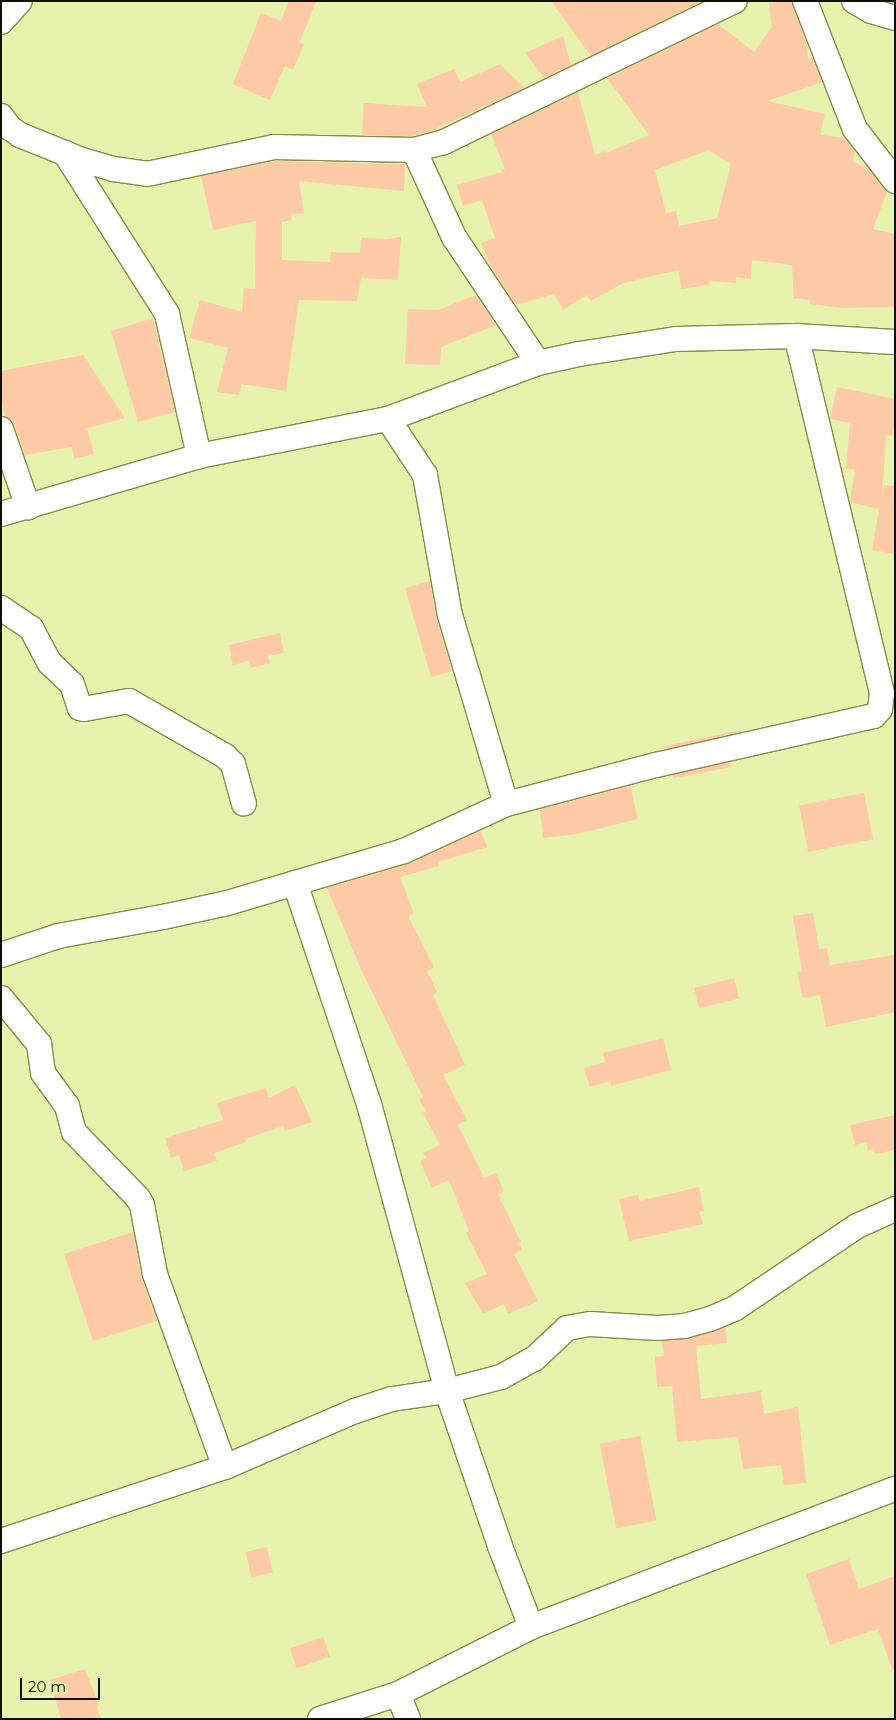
<!DOCTYPE html>
<style>
body{margin:0}
#map{position:relative;width:896px;height:1720px;overflow:hidden;background:#e7f2ac;font-family:Montserrat,sans-serif}
div>[style]{position:absolute}
.building>*{inset:0;background:#ffcaa6;transform-origin:0 0}
.roads{filter:drop-shadow(1px 0 #858d4b) drop-shadow(-1px 0 #858d4b) drop-shadow(0 1px #858d4b) drop-shadow(0 -1px #858d4b)}
.street>*{height:24px;margin:-12px;padding:0 12px;transform-origin:12px;border-radius:12px;background:#fff}
span{translate:-50% -50%;white-space:nowrap;text-align:center;line-height:1.15;-webkit-text-stroke:4px #e7f2ac;paint-order:stroke}
.frame{position:absolute;inset:0;border:2px solid #0e1000;pointer-events:none}
.scale{position:absolute;left:20px;top:1678px;width:80px;height:22px;box-sizing:border-box;border:2px solid #0e1000;border-top:0;padding-left:6px;font-size:15px;line-height:18px;white-space:nowrap;color:#0e1000;-webkit-text-stroke:4px #e7f2ac;paint-order:stroke}
</style>
<div id="map">
<div class="building">
<div style="clip-path:polygon(289px 1px,316px 1px,300px 42px,304px 44px,293px 70px,285px 66px,270px 100px,233px 84px,261px 13px,281px 21px)"></div>
<div style="clip-path:polygon(551px 1px,703px 1px,591px 56px)"></div>
<div style="clip-path:polygon(evenodd,792px 1px,806px 43px,808px 59px,812px 57px,822px 82px,768px 101px,825px 114px,820px 135px,845px 138px,855px 151px,853px 162px,867px 167px,887px 192px,873px 229px,895px 234px,895px 307px,842px 308px,810px 304px,810px 300px,794px 298px,792px 265px,752px 260px,751px 279px,736px 277px,736px 283px,709px 281px,709px 285px,681px 289px,679px 270px,623px 283px,591px 301px,587px 295px,563px 310px,554px 294px,516px 305px,490px 266px,481px 243px,495px 238px,482px 200px,463px 206px,457px 185px,502px 172px,501px 170px,505px 169px,491px 134px,578px 92px,595px 155px,605px 151px,606px 153px,649px 135px,607px 78px,718px 24px,754px 52px,772px 27px,769px 3px,792px 1px,709px 150px,731px 164px,717px 218px,679px 226px,676px 211px,666px 213px,655px 170px,709px 150px)"></div>
<div style="clip-path:polygon(563px 36px,571px 65px,544px 78px,525px 53px)"></div>
<div style="clip-path:polygon(500px 64px,524px 88px,429px 132px,412px 136px,362px 135px,364px 103px,427px 107px,417px 84px,454px 69px,460px 82px)"></div>
<div style="clip-path:polygon(275px 161px,405px 164px,404px 191px,299px 181px,304px 213px,291px 214px,292px 220px,282px 222px,282px 260px,330px 262px,331px 252px,360px 253px,361px 238px,387px 239px,401px 237px,398px 280px,361px 278px,357px 301px,299px 300px,286px 391px,241px 384px,239px 395px,217px 392px,228px 348px,189px 338px,200px 300px,242px 312px,244px 288px,255px 289px,256px 221px,213px 230px,201px 176px)"></div>
<div style="clip-path:polygon(476px 295px,496px 325px,441px 347px,440px 365px,405px 364px,408px 309px,438px 310px)"></div>
<div style="clip-path:polygon(153px 318px,175px 412px,138px 422px,111px 331px)"></div>
<div style="clip-path:polygon(83px 355px,125px 418px,87px 428px,94px 454px,74px 459px,72px 447px,25px 455px,13px 421px,5px 416px,1px 396px,1px 371px)"></div>
<div style="clip-path:polygon(837px 387px,895px 399px,895px 423px,892px 436px,886px 435px,882px 497px,884px 485px,895px 486px,895px 554px,872px 550px,879px 509px,850px 502px,855px 469px,846px 469px,850px 423px,830px 419px)"></div>
<div style="clip-path:polygon(430px 581px,437px 619px,452px 671px,431px 677px,405px 588px)"></div>
<div style="clip-path:polygon(280px 633px,284px 653px,268px 656px,270px 663px,251px 668px,249px 661px,233px 665px,229px 645px)"></div>
<div style="clip-path:polygon(740px 730px,741px 732px,666px 749px,665px 746px)"></div>
<div style="left:730px;top:762px;width:5px;height:59px;rotate:79deg"></div>
<div style="clip-path:polygon(630px 786px,638px 819px,577px 834px,543px 838px,540px 809px)"></div>
<div style="left:864px;top:793px;width:47px;height:66px;rotate:79deg"></div>
<div style="clip-path:polygon(481px 831px,487px 847px,438px 862px,439px 866px,400px 877px,414px 914px,408px 916px,434px 967px,427px 971px,437px 992px,433px 995px,465px 1065px,443px 1075px,467px 1120px,458px 1125px,484px 1178px,496px 1173px,504px 1191px,498px 1194px,521px 1242px,519px 1243px,522px 1250px,514px 1254px,538px 1301px,508px 1314px,504px 1304px,483px 1314px,465px 1283px,487px 1274px,466px 1233px,469px 1231px,449px 1180px,432px 1188px,420px 1161px,426px 1158px,423px 1153px,440px 1145px,423px 1113px,426px 1111px,419px 1099px,423px 1097px,361px 969px,327px 888px,408px 864px)"></div>
<div style="clip-path:polygon(813px 913px,819px 949px,827px 948px,830px 965px,895px 955px,895px 1012px,826px 1027px,820px 995px,803px 998px,797px 972px,802px 971px,793px 916px)"></div>
<div style="left:734px;top:978px;width:21px;height:41px;rotate:76deg"></div>
<div style="clip-path:polygon(663px 1038px,671px 1070px,611px 1086px,610px 1081px,590px 1087px,584px 1068px,605px 1062px,603px 1053px)"></div>
<div style="clip-path:polygon(295px 1085px,312px 1122px,285px 1131px,283px 1126px,245px 1139px,246px 1142px,214px 1153px,217px 1161px,184px 1171px,179px 1155px,171px 1158px,165px 1138px,223px 1120px,217px 1103px,266px 1088px,269px 1098px)"></div>
<div style="clip-path:polygon(895px 1115px,895px 1150px,875px 1154px,874px 1149px,868px 1150px,866px 1142px,855px 1145px,850px 1125px)"></div>
<div style="clip-path:polygon(699px 1187px,704px 1211px,699px 1212px,703px 1224px,629px 1241px,619px 1199px,638px 1195px,640px 1201px)"></div>
<div style="clip-path:polygon(133px 1232px,142px 1279px,157px 1321px,93px 1341px,64px 1254px)"></div>
<div style="clip-path:polygon(726px 1327px,727px 1343px,696px 1346px,701px 1399px,761px 1391px,764px 1414px,798px 1407px,806px 1483px,784px 1485px,781px 1465px,743px 1469px,738px 1437px,677px 1442px,672px 1386px,657px 1387px,655px 1357px,664px 1356px,662px 1341px,688px 1339px)"></div>
<div style="left:640px;top:1436px;width:86px;height:41px;rotate:79deg"></div>
<div style="left:267px;top:1547px;width:26px;height:22px;rotate:77deg"></div>
<div style="clip-path:polygon(849px 1559px,859px 1589px,895px 1576px,895px 1668px,892px 1669px,878px 1629px,830px 1645px,806px 1574px)"></div>
<div style="left:323px;top:1637px;width:21px;height:35px;rotate:71deg"></div>
<div style="clip-path:polygon(85px 1669px,99px 1706px,97px 1707px,101px 1719px,61px 1719px,50px 1680px)"></div>
</div>
<div class="roads">
<div class="street">
<div style="left:805px;top:1px;width:137px;rotate:68.7deg"></div>
<div style="left:855px;top:129px;width:66px;rotate:52.4deg"></div>
<div style="left:854px;top:1px;width:20px;rotate:30deg"></div>
<div style="left:871px;top:11px;width:25px;rotate:16deg"></div>
<div style="left:1px;top:22px;width:28px;rotate:-48deg"></div>
<div style="left:1px;top:116px;width:15px;rotate:53deg"></div>
<div style="left:10px;top:128px;width:12px;rotate:35deg"></div>
<div style="left:20px;top:135px;width:67px;rotate:22deg"></div>
<div style="left:82px;top:160px;width:32px;rotate:16deg"></div>
<div style="left:113px;top:169px;width:34px;rotate:8deg"></div>
<div style="left:147px;top:174px;width:130px;rotate:-12deg"></div>
<div style="left:274px;top:147px;width:140px;rotate:1.2deg"></div>
<div style="left:414px;top:150px;width:31px;rotate:-15deg"></div>
<div style="left:444px;top:142px;width:323px;rotate:-25.9deg"></div>
<div style="left:414px;top:150px;width:96px;rotate:65.3deg"></div>
<div style="left:454px;top:237px;width:151px;rotate:56.3deg"></div>
<div style="left:65px;top:153px;width:191px;rotate:57.6deg"></div>
<div style="left:167px;top:314px;width:146px;rotate:77.3deg"></div>
<div style="left:388px;top:419px;width:67px;rotate:56.5deg"></div>
<div style="left:425px;top:475px;width:142px;rotate:79.9deg"></div>
<div style="left:450px;top:615px;width:197px;rotate:73.5deg"></div>
<div style="left:1px;top:429px;width:83px;rotate:70.9deg"></div>
<div style="left:1px;top:514px;width:206px;rotate:-16.3deg"></div>
<div style="left:199px;top:456px;width:193px;rotate:-11.1deg"></div>
<div style="left:388px;top:419px;width:160px;rotate:-20.5deg"></div>
<div style="left:538px;top:363px;width:42px;rotate:-12.4deg"></div>
<div style="left:579px;top:354px;width:98px;rotate:-8.8deg"></div>
<div style="left:676px;top:339px;width:120px;rotate:-1.4deg"></div>
<div style="left:796px;top:336px;width:99px;rotate:3.5deg"></div>
<div style="left:1px;top:608px;width:36px;rotate:34deg"></div>
<div style="left:31px;top:628px;width:40px;rotate:62deg"></div>
<div style="left:50px;top:663px;width:30px;rotate:44deg"></div>
<div style="left:72px;top:684px;width:25px;rotate:72deg"></div>
<div style="left:80px;top:708px;width:4px;rotate:14deg"></div>
<div style="left:84px;top:709px;width:46px;rotate:-10.1deg"></div>
<div style="left:129px;top:701px;width:111px;rotate:29.8deg"></div>
<div style="left:225px;top:756px;width:11px;rotate:45deg"></div>
<div style="left:233px;top:764px;width:41px;rotate:74.6deg"></div>
<div style="left:295px;top:883px;width:233px;rotate:71.5deg"></div>
<div style="left:369px;top:1104px;width:297px;rotate:74.8deg"></div>
<div style="left:447px;top:1391px;width:164px;rotate:71.1deg"></div>
<div style="left:500px;top:1546px;width:87px;rotate:69.1deg"></div>
<div style="left:1px;top:955px;width:60px;rotate:-18.4deg"></div>
<div style="left:58px;top:936px;width:107px;rotate:-10.3deg"></div>
<div style="left:163px;top:917px;width:66px;rotate:-12.3deg"></div>
<div style="left:227px;top:903px;width:184px;rotate:-16.4deg"></div>
<div style="left:404px;top:851px;width:112px;rotate:-24.7deg"></div>
<div style="left:506px;top:804px;width:155px;rotate:-14.6deg"></div>
<div style="left:656px;top:765px;width:223px;rotate:-12.7deg"></div>
<div style="left:874px;top:716px;width:9px;rotate:-49deg"></div>
<div style="left:880px;top:709px;width:16px;rotate:-83deg"></div>
<div style="left:882px;top:693px;width:367px;rotate:-103.5deg"></div>
<div style="left:1px;top:998px;width:60px;rotate:50.4deg"></div>
<div style="left:39px;top:1044px;width:29px;rotate:82deg"></div>
<div style="left:43px;top:1073px;width:41px;rotate:54deg"></div>
<div style="left:67px;top:1106px;width:27px;rotate:75deg"></div>
<div style="left:74px;top:1132px;width:92px;rotate:45.9deg"></div>
<div style="left:138px;top:1198px;width:8px;rotate:60deg"></div>
<div style="left:142px;top:1205px;width:70px;rotate:79.3deg"></div>
<div style="left:155px;top:1274px;width:205px;rotate:70.1deg"></div>
<div style="left:1px;top:1541px;width:236px;rotate:-18.3deg"></div>
<div style="left:225px;top:1467px;width:142px;rotate:-23.3deg"></div>
<div style="left:355px;top:1411px;width:39px;rotate:-18deg"></div>
<div style="left:392px;top:1399px;width:56px;rotate:-8.3deg"></div>
<div style="left:447px;top:1391px;width:56px;rotate:-14.5deg"></div>
<div style="left:501px;top:1377px;width:38px;rotate:-29deg"></div>
<div style="left:534px;top:1359px;width:45px;rotate:-43.2deg"></div>
<div style="left:567px;top:1328px;width:23px;rotate:-10deg"></div>
<div style="left:590px;top:1324px;width:67px;rotate:3.4deg"></div>
<div style="left:657px;top:1328px;width:27px;rotate:-4deg"></div>
<div style="left:684px;top:1326px;width:27px;rotate:-15deg"></div>
<div style="left:710px;top:1319px;width:26px;rotate:-23deg"></div>
<div style="left:734px;top:1309px;width:148px;rotate:-34deg"></div>
<div style="left:857px;top:1226px;width:42px;rotate:-24.1deg"></div>
<div style="left:398px;top:1694px;width:27px;rotate:68deg"></div>
<div style="left:320px;top:1719px;width:82px;rotate:-17.8deg"></div>
<div style="left:398px;top:1694px;width:149px;rotate:-26.7deg"></div>
<div style="left:531px;top:1627px;width:389px;rotate:-20.8deg"></div>
</div>
</div>
<div class="frame"></div>
<div class="scale">20 m</div>
</div>
